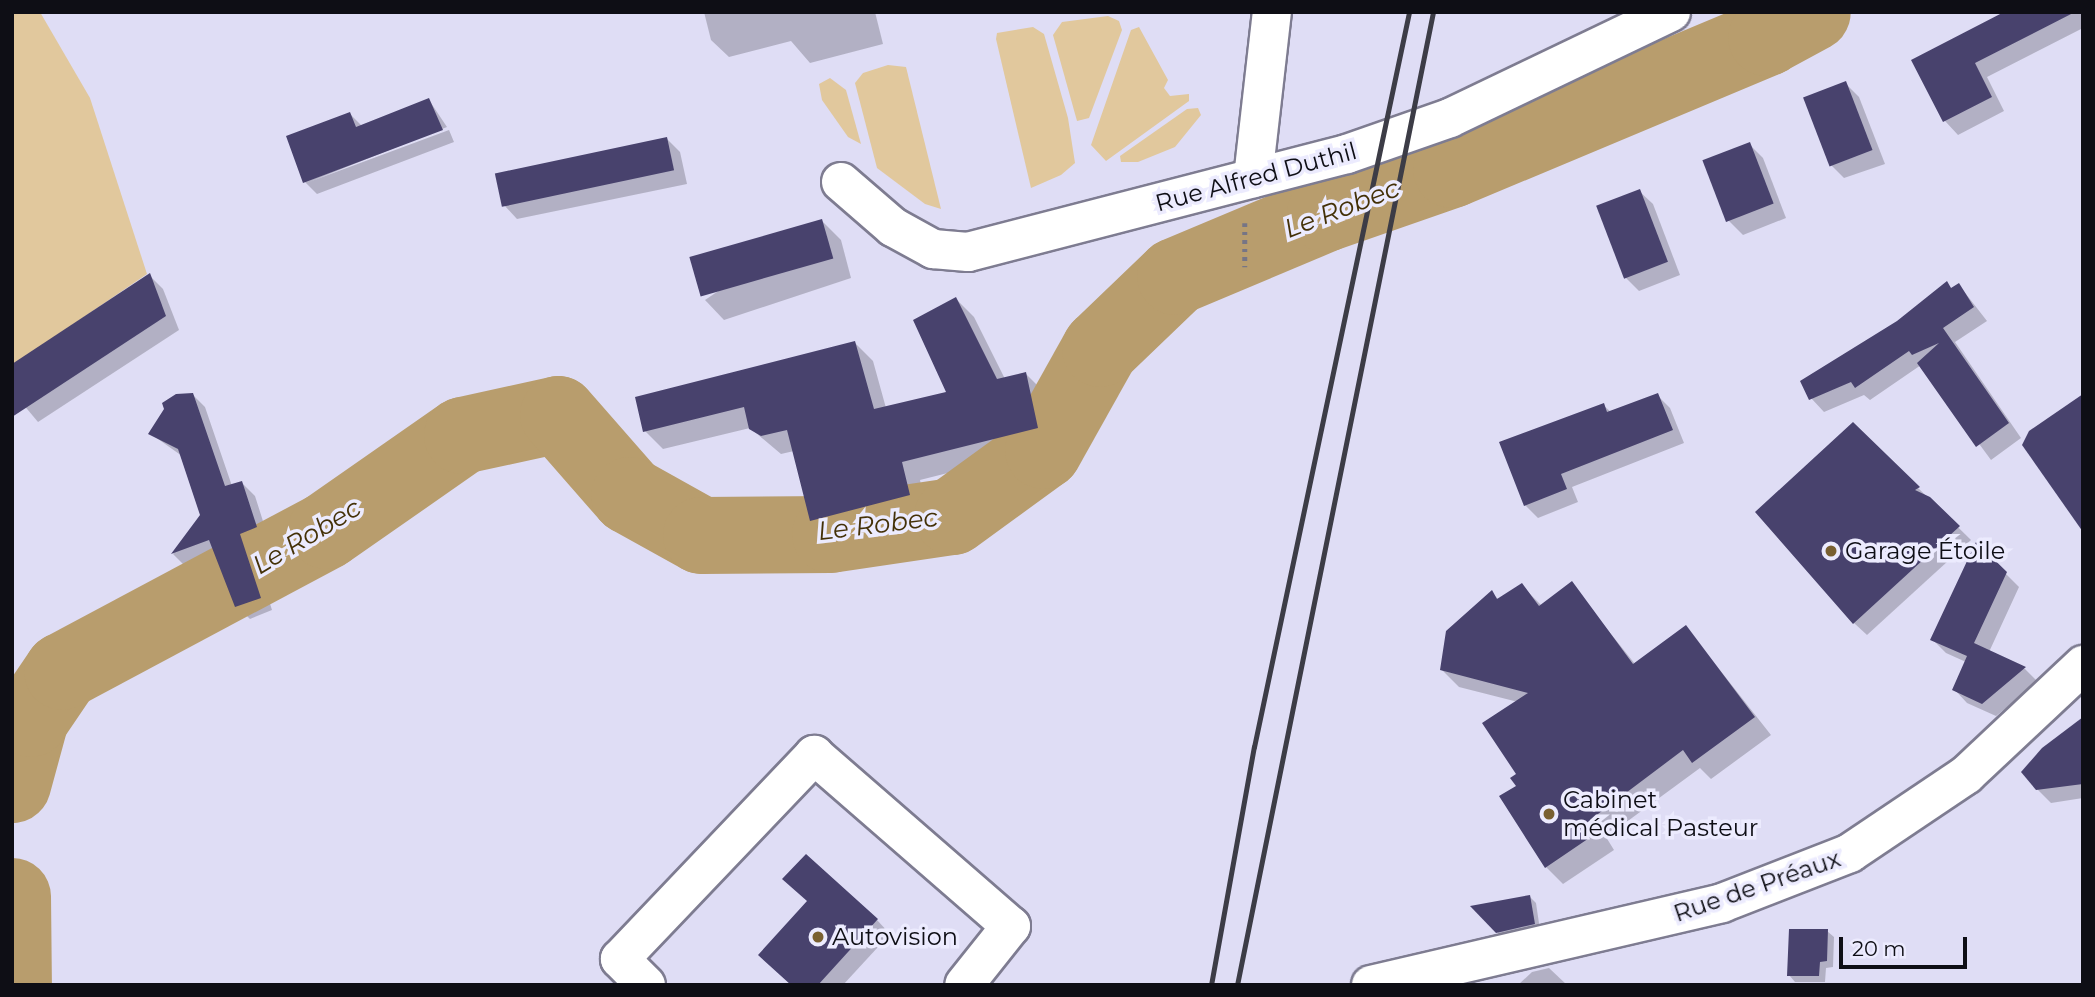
<!DOCTYPE html>
<meta charset="utf-8">
<style>
body{margin:0}
#map{position:relative;width:2095px;height:997px;overflow:hidden;background:#dfddf5;font-family:Montserrat,sans-serif}
div>[style]{position:absolute}
.green>*{inset:0;background:#e1c89d}
.shadow>*{inset:0;background:#0003}
.stream>*{height:12px;margin:-6px;padding:0 6px;transform-origin:6px;border-radius:6px;background:#b89d6d}
.river>*{height:77px;margin:-38.5px;padding:0 38.5px;transform-origin:38.5px;border-radius:38.5px;background:#b89d6d}
.building>*{inset:0;background:#48426d;transform-origin:0 0}
.path>*{height:4.5px;margin-top:-2.25px;transform-origin:0;background:repeating-linear-gradient(90deg,#767585 0 3.5px,transparent 0 8.5px)}
.roads{filter:drop-shadow(2px 0 #7e7c91) drop-shadow(-2px 0 #7e7c91) drop-shadow(0 2px #7e7c91) drop-shadow(0 -2px #7e7c91)}
.minor>*{height:38px;margin:-19px;padding:0 19px;transform-origin:19px;border-radius:19px;background:#fff}
.rail>*{height:5px;margin:-2.5px;padding:0 2.5px;transform-origin:2.5px;border-radius:2.5px;background:#3c3c46}
.dots>*{width:19px;height:19px;translate:-50% -50%;box-sizing:border-box;border:4px solid #ecebfe;border-radius:50%}
span{translate:-50% -50%;white-space:nowrap;text-align:center;line-height:1.15;-webkit-text-stroke:7px #ecebfe;paint-order:stroke}
.street-label{font-size:24px;color:#0e0e15}
.poi-label{font-size:24px;color:#0e0e15}
.left{translate:0 -50%;text-align:left}
.water-label{font-size:26px;color:#443108;font-style:italic}
.frame{position:absolute;inset:0;border:14px solid #0e0e15;pointer-events:none}
.scale{position:absolute;left:1839px;top:937px;width:128px;height:32px;box-sizing:border-box;border:4px solid #0e0e15;border-top:0;padding-left:9px;font-size:21px;line-height:24px;white-space:nowrap;color:#0e0e15;-webkit-text-stroke:5px #ecebfe;paint-order:stroke}
</style>
<div id="map">
<div class="green">
<div style="clip-path:polygon(12px 12px,40px 12px,90px 98px,147px 274px,12px 366px)"></div>
<div style="clip-path:polygon(1108px 16px,1119px 21px,1122px 30px,1089px 118px,1077px 121px,1053px 35px,1062px 22px)"></div>
<div style="clip-path:polygon(1033px 27px,1044px 34px,1068px 118px,1075px 163px,1061px 175px,1031px 188px,996px 39px,997px 33px)"></div>
<div style="clip-path:polygon(1139px 27px,1168px 80px,1164px 88px,1170px 96px,1189px 94px,1189px 101px,1106px 161px,1091px 145px,1131px 30px)"></div>
<div style="clip-path:polygon(888px 65px,906px 67px,941px 209px,925px 204px,877px 168px,855px 83px,863px 73px)"></div>
<div style="clip-path:polygon(830px 78px,846px 90px,861px 144px,848px 137px,822px 100px,819px 84px)"></div>
<div style="clip-path:polygon(1198px 108px,1201px 115px,1175px 147px,1138px 162px,1121px 162px,1120px 156px,1187px 109px)"></div>
</div>
<div class="shadow">
<div style="clip-path:polygon(704px 12px,875px 12px,883px 44px,810px 63px,791px 41px,729px 57px,711px 40px)"></div>
<div style="clip-path:polygon(2008px 12px,2083px 12px,2083px 28px,1987px 77px,2004px 111px,1958px 135px,1945px 121px,1913px 61px)"></div>
<div style="clip-path:polygon(1845px 83px,1859px 97px,1885px 164px,1844px 178px,1831px 165px)"></div>
<div style="clip-path:polygon(429px 100px,447px 127px,309px 182px,449px 130px,454px 142px,317px 194px,305px 182px,350px 114px,362px 126px)"></div>
<div style="clip-path:polygon(666px 138px,680px 152px,687px 184px,517px 219px,504px 205px)"></div>
<div style="clip-path:polygon(1749px 144px,1763px 158px,1786px 218px,1743px 235px,1729px 221px)"></div>
<div style="clip-path:polygon(1639px 191px,1653px 204px,1680px 275px,1639px 291px,1625px 277px)"></div>
<div style="clip-path:polygon(822px 221px,841px 240px,851px 278px,724px 320px,705px 300px)"></div>
<div style="clip-path:polygon(150px 276px,163px 289px,179px 330px,38px 422px,12px 391px)"></div>
<div style="clip-path:polygon(1947px 284px,1952px 289px,1959px 285px,1987px 321px,1955px 342px,2021px 438px,1991px 460px,1921px 365px,1870px 400px,1864px 395px,1824px 412px,1811px 398px)"></div>
<div style="clip-path:polygon(956px 299px,974px 317px,1005px 379px,1026px 374px,1044px 392px,1055px 446px,920px 480px,927px 513px,830px 538px,812px 520px,794px 451px,781px 454px,750px 428px,663px 449px,645px 431px,855px 343px,873px 361px,886px 408px,948px 393px)"></div>
<div style="clip-path:polygon(192px 394px,205px 407px,232px 486px,242px 483px,255px 496px,269px 540px,252px 547px,272px 610px,250px 619px,237px 606px,216px 554px,185px 566px,173px 554px,202px 515px,182px 456px,151px 434px)"></div>
<div style="clip-path:polygon(1657px 395px,1670px 408px,1684px 443px,1572px 487px,1578px 502px,1538px 518px,1525px 505px,1603px 405px,1611px 412px)"></div>
<div style="clip-path:polygon(1853px 424px,1971px 540px,1867px 635px,1854px 623px)"></div>
<div style="clip-path:polygon(1977px 545px,2019px 587px,1989px 652px,2025px 669px,2038px 682px,1996px 716px,1967px 703px,1954px 689px,1966px 662px,1946px 653px,1932px 639px)"></div>
<div style="clip-path:polygon(1571px 584px,1635px 664px,1686px 627px,1771px 735px,1711px 779px,1700px 768px,1606px 837px,1614px 850px,1563px 884px,1546px 867px,1518px 786px,1518px 702px,1459px 687px,1442px 670px,1492px 593px,1499px 600px,1522px 586px,1542px 606px)"></div>
<div style="clip-path:polygon(2083px 720px,2083px 798px,2051px 803px,2037px 789px)"></div>
<div style="clip-path:polygon(1530px 897px,1536px 903px,1540px 930px,1504px 939px,1474px 907px)"></div>
<div style="clip-path:polygon(877px 920px,890px 934px,843px 985px,792px 985px)"></div>
<div style="clip-path:polygon(1827px 931px,1834px 937px,1833px 967px,1826px 968px,1825px 982px,1795px 982px,1789px 975px)"></div>
<div style="clip-path:polygon(1549px 968px,1567px 985px,1518px 985px,1532px 972px)"></div>
</div>
<div class="stream">
<div style="left:12px;top:703px;width:59px;rotate:-32.6deg"></div>
</div>
<div class="river">
<div style="left:12px;top:784px;width:68px;rotate:-74.7deg"></div>
<div style="left:30px;top:718px;width:57px;rotate:-55.8deg"></div>
<div style="left:62px;top:671px;width:299px;rotate:-28.1deg"></div>
<div style="left:326px;top:530px;width:166px;rotate:-34.9deg"></div>
<div style="left:462px;top:435px;width:98px;rotate:-12.3deg"></div>
<div style="left:558px;top:414px;width:108px;rotate:48.8deg"></div>
<div style="left:629px;top:495px;width:82px;rotate:29.1deg"></div>
<div style="left:701px;top:535px;width:129px;rotate:-0.4deg"></div>
<div style="left:830px;top:534px;width:123px;rotate:-8.4deg"></div>
<div style="left:952px;top:516px;width:112px;rotate:-36deg"></div>
<div style="left:1043px;top:450px;width:117px;rotate:-60.8deg"></div>
<div style="left:1100px;top:348px;width:104px;rotate:-43.8deg"></div>
<div style="left:1175px;top:276px;width:163px;rotate:-22.8deg"></div>
<div style="left:1325px;top:213px;width:133px;rotate:-19.2deg"></div>
<div style="left:1451px;top:169px;width:342px;rotate:-22.7deg"></div>
<div style="left:1766px;top:37px;width:52px;rotate:-28.5deg"></div>
<div style="left:12px;top:896px;width:89px;rotate:89.4deg"></div>
</div>
<div class="building">
<div style="clip-path:polygon(2004px 12px,2075px 12px,1975px 63px,1992px 97px,1943px 122px,1911px 60px)"></div>
<div style="left:1846px;top:81px;width:74px;height:46px;rotate:69deg"></div>
<div style="clip-path:polygon(429px 98px,443px 130px,303px 183px,286px 136px,350px 112px,356px 127px)"></div>
<div style="left:667px;top:137px;width:34px;height:176px;rotate:78deg"></div>
<div style="left:1750px;top:142px;width:66px;height:51px;rotate:69deg"></div>
<div style="left:1640px;top:189px;width:78px;height:47px;rotate:69deg"></div>
<div style="left:822px;top:219px;width:41px;height:138px;rotate:74deg"></div>
<div style="clip-path:polygon(150px 273px,166px 316px,12px 417px,12px 364px)"></div>
<div style="clip-path:polygon(1947px 281px,1951px 288px,1959px 283px,1974px 307px,1943px 328px,2009px 423px,1976px 447px,1917px 363px,1939px 343px,1912px 355px,1909px 351px,1855px 388px,1851px 382px,1809px 400px,1800px 381px,1897px 321px)"></div>
<div style="clip-path:polygon(956px 297px,997px 379px,1026px 372px,1038px 428px,902px 462px,910px 495px,810px 521px,787px 430px,761px 436px,749px 429px,744px 407px,643px 432px,635px 397px,855px 341px,874px 409px,946px 392px,913px 320px)"></div>
<div style="clip-path:polygon(193px 393px,225px 486px,242px 481px,257px 527px,240px 534px,261px 598px,235px 607px,209px 540px,171px 554px,200px 515px,178px 449px,148px 434px,164px 409px,162px 403px,176px 394px)"></div>
<div style="clip-path:polygon(1658px 393px,1673px 430px,1561px 474px,1567px 489px,1524px 506px,1499px 442px,1604px 403px,1607px 412px)"></div>
<div style="clip-path:polygon(2083px 394px,2083px 532px,2022px 445px,2029px 431px)"></div>
<div style="clip-path:polygon(1853px 422px,1920px 487px,1915px 490px,1930px 497px,1960px 526px,1853px 624px,1755px 512px)"></div>
<div style="clip-path:polygon(1976px 542px,2007px 572px,1974px 643px,2026px 667px,1982px 704px,1952px 690px,1967px 656px,1930px 640px)"></div>
<div style="clip-path:polygon(1572px 581px,1633px 664px,1686px 625px,1755px 717px,1692px 763px,1683px 750px,1590px 820px,1598px 832px,1545px 868px,1499px 796px,1516px 786px,1510px 778px,1516px 774px,1482px 723px,1528px 693px,1440px 670px,1446px 631px,1492px 590px,1497px 599px,1522px 583px,1539px 606px)"></div>
<div style="clip-path:polygon(2083px 717px,2083px 784px,2036px 790px,2021px 772px,2042px 748px)"></div>
<div style="clip-path:polygon(806px 854px,878px 919px,818px 985px,791px 985px,758px 955px,807px 901px,782px 879px)"></div>
<div style="clip-path:polygon(1530px 895px,1535px 924px,1496px 933px,1470px 906px)"></div>
<div style="clip-path:polygon(1789px 929px,1828px 929px,1827px 961px,1820px 962px,1819px 976px,1787px 976px)"></div>
</div>
<div class="path">
<div style="left:1245px;top:223px;width:44px;rotate:90deg"></div>
</div>
<div class="roads">
<div class="minor">
<div style="left:1253px;top:178px;width:167px;rotate:-83.5deg"></div>
<div style="left:841px;top:182px;width:69px;rotate:40.9deg"></div>
<div style="left:893px;top:227px;width:46px;rotate:28.8deg"></div>
<div style="left:933px;top:249px;width:35px;rotate:5deg"></div>
<div style="left:968px;top:252px;width:391px;rotate:-14.5deg"></div>
<div style="left:1347px;top:154px;width:109px;rotate:-19.3deg"></div>
<div style="left:1450px;top:118px;width:245px;rotate:-25.6deg"></div>
<div style="left:646px;top:985px;width:37px;rotate:-135deg"></div>
<div style="left:620px;top:959px;width:282px;rotate:-46.4deg"></div>
<div style="left:814px;top:755px;width:261px;rotate:41deg"></div>
<div style="left:1011px;top:926px;width:75px;rotate:128.5deg"></div>
<div style="left:1371px;top:985px;width:360px;rotate:-13.1deg"></div>
<div style="left:1722px;top:903px;width:137px;rotate:-21.3deg"></div>
<div style="left:1850px;top:853px;width:140px;rotate:-33.9deg"></div>
<div style="left:1966px;top:775px;width:161px;rotate:-43.2deg"></div>
</div>
</div>
<div class="rail">
<div style="left:1211px;top:985px;width:242px;rotate:-79.8deg"></div>
<div style="left:1254px;top:747px;width:751px;rotate:-78.09deg"></div>
<div style="left:1237px;top:985px;width:993px;rotate:-78.61deg"></div>
</div>
<div class="dots">
<div style="left:1831px;top:551px;background:#796031"></div>
<div style="left:1549px;top:814px;background:#796031"></div>
<div style="left:818px;top:937px;background:#796031"></div>
</div>
<div class="street-label">
<span style="left:1256px;top:177px;rotate:-15deg">Rue Alfred Duthil</span>
<span style="left:1757px;top:886px;rotate:-19deg">Rue de Préaux</span>
</div>
<div class="poi-label">
<span class="left" style="left:1845px;top:551px">Garage Étoile</span>
<span class="left" style="left:1563px;top:814px">Cabinet<br>médical Pasteur</span>
<span class="left" style="left:832px;top:937px">Autovision</span>
</div>
<div class="water-label">
<span style="left:1342px;top:209px;rotate:-21deg">Le Robec</span>
<span style="left:878px;top:525px;rotate:-7deg">Le Robec</span>
<span style="left:307px;top:537px;rotate:-31deg">Le Robec</span>
</div>
<div class="frame"></div>
<div class="scale">20 m</div>
</div>
